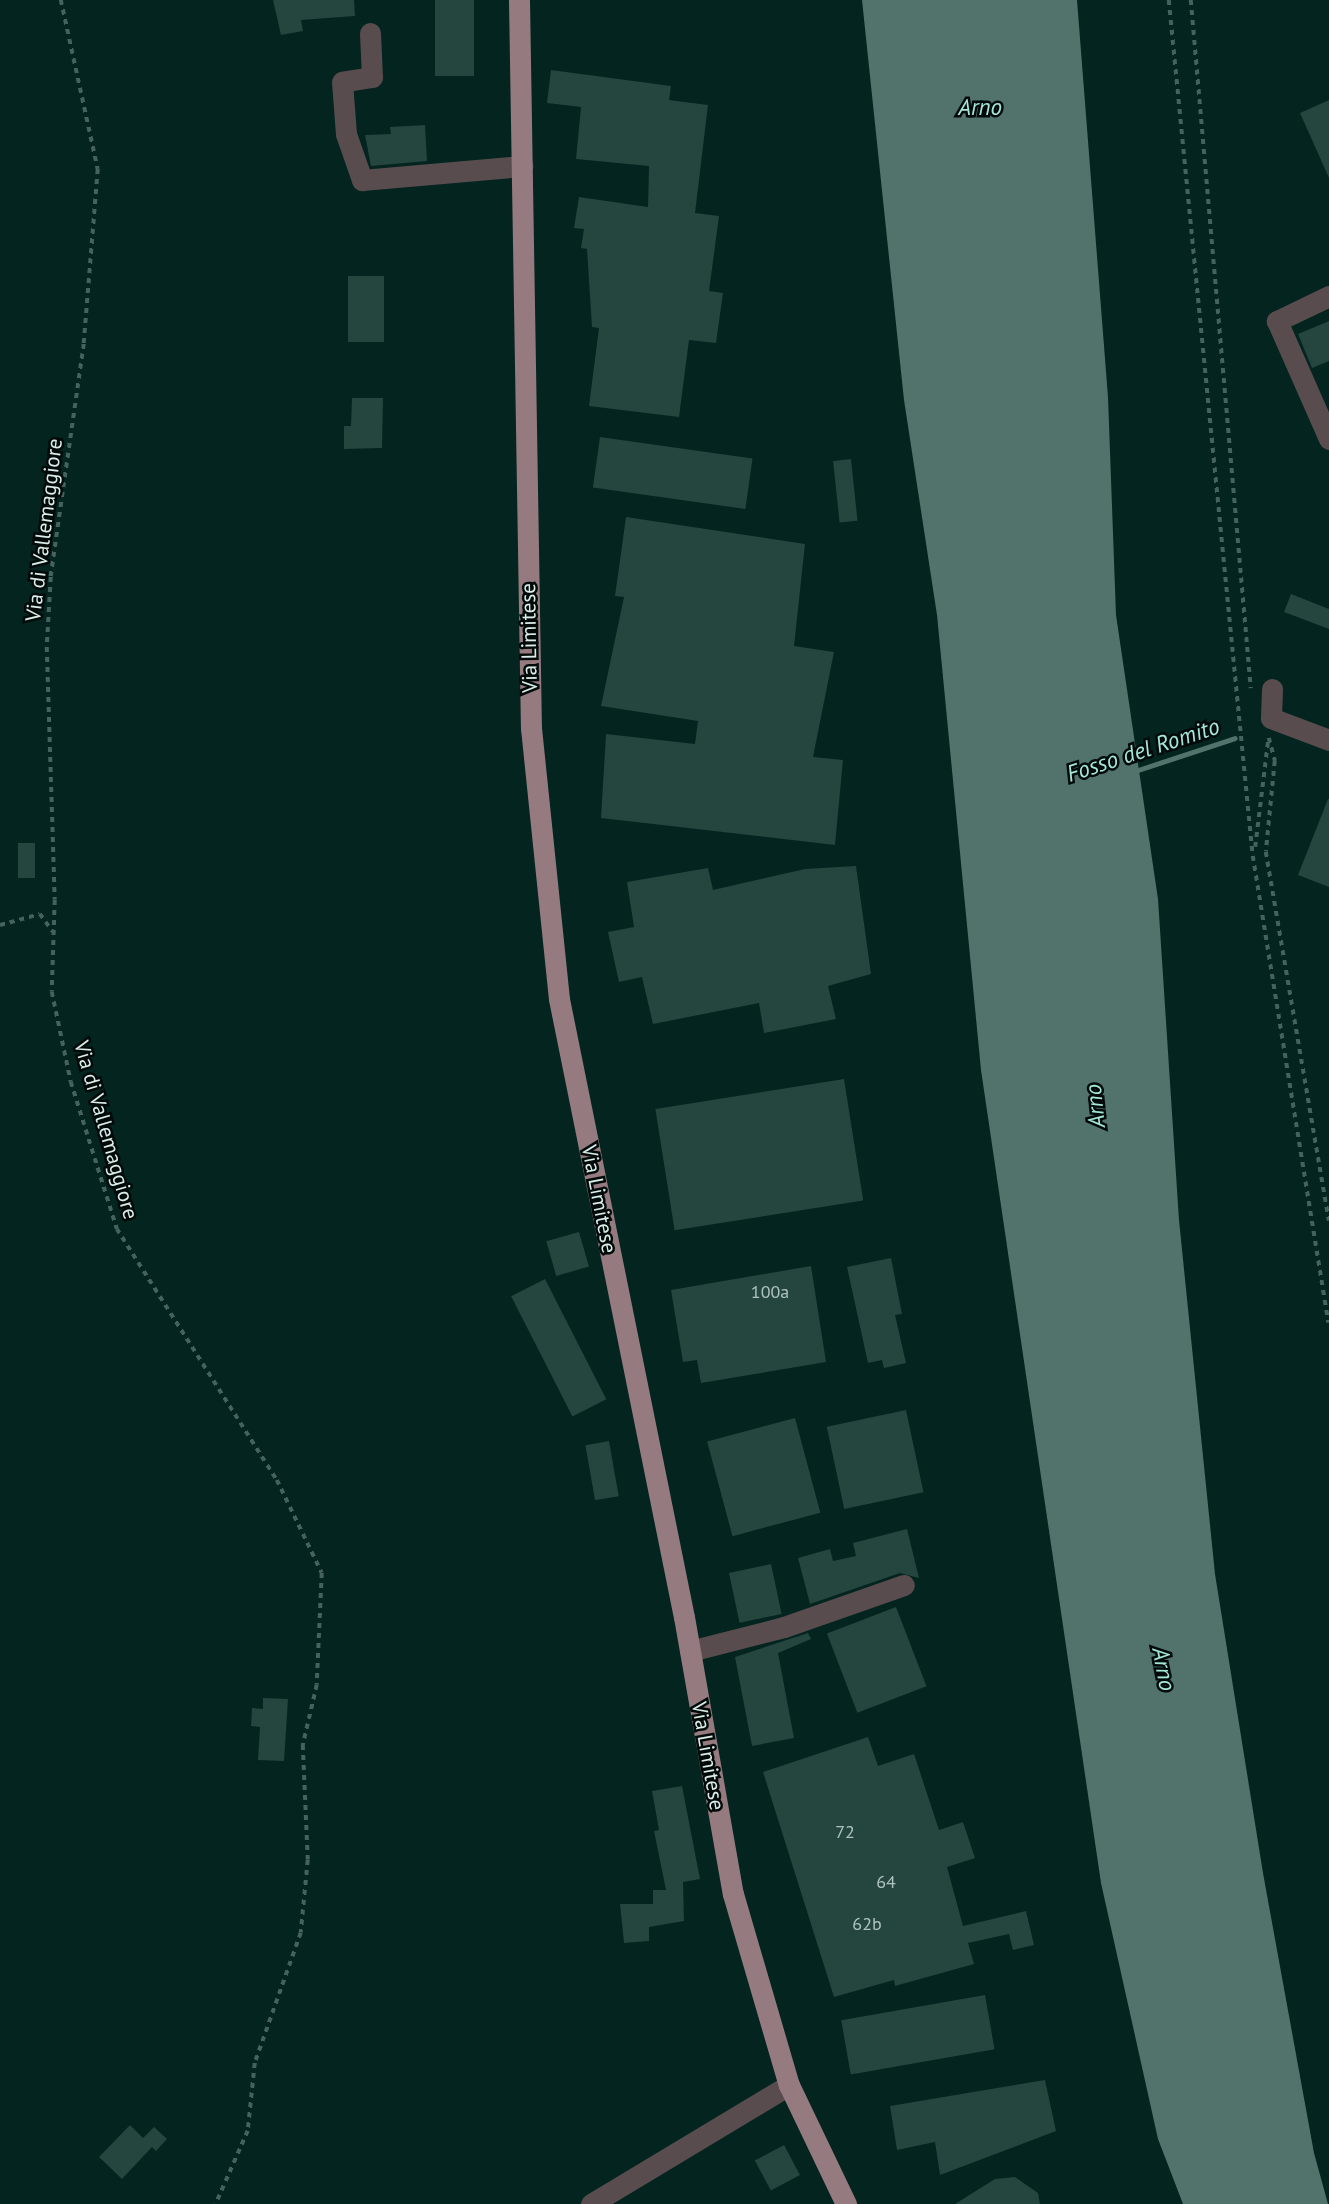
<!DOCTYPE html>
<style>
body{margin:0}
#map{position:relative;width:1329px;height:2204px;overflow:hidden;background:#03241f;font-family:"PT Sans",sans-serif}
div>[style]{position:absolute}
.water>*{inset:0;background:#51736c}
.stream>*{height:5px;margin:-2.5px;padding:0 2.5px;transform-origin:2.5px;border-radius:2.5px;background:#51736c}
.building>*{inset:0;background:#25453f;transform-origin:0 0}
.path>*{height:3.5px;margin-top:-1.75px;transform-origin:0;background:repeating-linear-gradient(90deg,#46625e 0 5px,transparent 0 10px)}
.minor>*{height:21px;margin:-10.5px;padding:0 10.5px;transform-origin:10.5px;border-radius:10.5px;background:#594c4e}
.major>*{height:21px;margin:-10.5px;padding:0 10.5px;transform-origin:10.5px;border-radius:10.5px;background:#957a7f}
span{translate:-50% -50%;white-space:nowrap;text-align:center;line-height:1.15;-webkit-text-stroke:5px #010a08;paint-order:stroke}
.number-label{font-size:18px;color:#aec3be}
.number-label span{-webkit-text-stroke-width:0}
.street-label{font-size:21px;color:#dbede9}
.water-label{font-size:23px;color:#a3e7d9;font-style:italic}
</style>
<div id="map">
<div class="water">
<div style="clip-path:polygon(862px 0,1077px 0,1108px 397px,1116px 615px,1158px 899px,1179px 1220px,1215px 1574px,1263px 1873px,1314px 2153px,1328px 2204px,1183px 2204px,1158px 2139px,1101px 1883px,981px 1070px,937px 615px,904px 400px)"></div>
</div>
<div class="stream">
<div style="left:1135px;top:771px;width:105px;rotate:-18.3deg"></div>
</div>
<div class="building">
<div style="clip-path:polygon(273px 0,354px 0,355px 16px,301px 20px,303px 31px,281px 35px)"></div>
<div style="left:435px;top:0;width:39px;height:76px"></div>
<div style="clip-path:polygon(551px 70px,671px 86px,669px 100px,708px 105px,695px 213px,719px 216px,709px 291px,723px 293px,716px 343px,689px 340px,679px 417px,589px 406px,599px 328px,592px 327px,587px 249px,581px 248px,584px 229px,574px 228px,579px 197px,648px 207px,649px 166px,576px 159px,581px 107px,547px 103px)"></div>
<div style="clip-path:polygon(1329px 100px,1329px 178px,1300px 113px)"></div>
<div style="clip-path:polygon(425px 125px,427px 161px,371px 166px,365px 135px,391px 134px,390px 127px)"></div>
<div style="left:384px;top:276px;width:66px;height:36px;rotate:90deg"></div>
<div style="clip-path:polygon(1329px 321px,1329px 361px,1312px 368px,1298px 334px)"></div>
<div style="clip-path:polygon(352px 398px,383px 398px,382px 448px,344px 449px,344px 426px,351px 426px)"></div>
<div style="left:600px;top:437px;width:154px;height:51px;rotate:8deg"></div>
<div style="left:851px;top:459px;width:62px;height:18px;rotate:84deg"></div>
<div style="clip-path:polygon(626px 517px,805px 544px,794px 646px,834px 652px,813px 757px,843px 760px,835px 845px,601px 818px,606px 734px,695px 744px,698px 721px,601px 706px,624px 597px,615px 596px)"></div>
<div style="clip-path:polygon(1291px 594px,1329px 609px,1329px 629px,1284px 612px)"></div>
<div style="clip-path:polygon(1328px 799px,1329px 799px,1329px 887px,1298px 875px)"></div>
<div style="left:18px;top:843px;width:17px;height:35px"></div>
<div style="clip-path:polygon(856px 866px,871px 974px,828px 986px,836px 1019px,764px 1033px,759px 1003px,653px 1024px,642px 977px,619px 982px,608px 932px,634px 927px,627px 882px,708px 868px,713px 890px,805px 869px)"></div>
<div style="left:844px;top:1079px;width:123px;height:191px;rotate:81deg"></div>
<div style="left:579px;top:1232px;width:36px;height:34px;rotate:74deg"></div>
<div style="clip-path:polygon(891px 1258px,902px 1314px,895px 1315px,906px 1363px,884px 1368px,882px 1360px,868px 1363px,847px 1267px)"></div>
<div style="clip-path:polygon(811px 1266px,826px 1362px,701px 1383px,697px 1360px,683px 1362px,671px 1290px)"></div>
<div style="left:545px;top:1279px;width:135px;height:38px;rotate:63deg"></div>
<div style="left:906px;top:1410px;width:84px;height:81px;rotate:78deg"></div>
<div style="left:795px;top:1418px;width:98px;height:91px;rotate:75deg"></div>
<div style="left:609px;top:1441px;width:56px;height:24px;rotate:80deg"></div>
<div style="clip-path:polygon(907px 1529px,919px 1578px,900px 1573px,810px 1604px,798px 1558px,830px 1549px,833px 1561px,856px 1556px,853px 1543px)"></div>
<div style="left:771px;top:1564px;width:51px;height:43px;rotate:78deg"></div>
<div style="left:896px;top:1607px;width:85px;height:74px;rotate:69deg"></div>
<div style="clip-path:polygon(808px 1633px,811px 1639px,778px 1653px,794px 1738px,752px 1746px,735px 1657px)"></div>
<div style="clip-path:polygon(263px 1698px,288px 1699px,284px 1761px,258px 1760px,260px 1727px,251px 1726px,252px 1708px,263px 1709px)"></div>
<div style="clip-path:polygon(868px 1737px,878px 1766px,914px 1754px,939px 1830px,963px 1822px,975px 1858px,947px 1867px,963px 1926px,1026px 1911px,1034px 1945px,1013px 1950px,1009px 1934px,968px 1943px,974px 1964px,895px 1986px,894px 1980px,834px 1997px,763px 1772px)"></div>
<div style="clip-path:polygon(682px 1786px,700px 1879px,683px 1882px,684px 1921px,649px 1927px,649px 1941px,624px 1943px,620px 1904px,653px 1904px,653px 1890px,666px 1890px,654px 1831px,659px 1830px,652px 1791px)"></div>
<div style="left:985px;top:1995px;width:55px;height:146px;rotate:80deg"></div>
<div style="clip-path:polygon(1045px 2080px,1056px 2131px,940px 2175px,935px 2142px,897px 2150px,890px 2106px)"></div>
<div style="clip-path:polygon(130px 2125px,143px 2138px,154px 2127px,167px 2139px,156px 2151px,152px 2147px,122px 2179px,99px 2157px)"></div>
<div style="left:784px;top:2145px;width:34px;height:33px;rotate:62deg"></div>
<div style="clip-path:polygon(1015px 2177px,1038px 2193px,1040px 2204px,955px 2204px,995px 2179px)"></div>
</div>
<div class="path">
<div style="left:61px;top:0;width:173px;rotate:77.7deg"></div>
<div style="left:98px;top:169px;width:176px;rotate:94.6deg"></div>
<div style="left:84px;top:344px;width:235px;rotate:98.1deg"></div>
<div style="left:51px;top:577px;width:70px;rotate:93.3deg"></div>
<div style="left:47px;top:647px;width:253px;rotate:88.2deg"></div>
<div style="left:55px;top:900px;width:92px;rotate:91.9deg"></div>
<div style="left:52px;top:992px;width:92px;rotate:78.1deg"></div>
<div style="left:71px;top:1082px;width:154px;rotate:72.6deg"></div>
<div style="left:117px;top:1229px;width:298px;rotate:57.5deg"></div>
<div style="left:277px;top:1480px;width:103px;rotate:64.2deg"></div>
<div style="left:322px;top:1573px;width:112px;rotate:92.6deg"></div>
<div style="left:317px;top:1685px;width:62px;rotate:103.1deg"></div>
<div style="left:303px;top:1745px;width:115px;rotate:87.5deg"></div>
<div style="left:308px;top:1860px;width:73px;rotate:95.5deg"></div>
<div style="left:301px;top:1933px;width:138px;rotate:109.5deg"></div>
<div style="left:255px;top:2063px;width:68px;rotate:95.9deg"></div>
<div style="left:248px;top:2131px;width:80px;rotate:113.7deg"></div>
<div style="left:1169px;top:0;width:860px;rotate:84.4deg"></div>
<div style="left:1253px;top:856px;width:473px;rotate:80.8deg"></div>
<div style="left:1191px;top:0;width:691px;rotate:85.02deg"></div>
<div style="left:1269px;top:738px;width:24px;rotate:75deg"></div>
<div style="left:1275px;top:761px;width:91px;rotate:95.6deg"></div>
<div style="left:1266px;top:852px;width:374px;rotate:80.3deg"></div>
<div style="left:1255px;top:847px;width:108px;rotate:-83.1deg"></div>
<div style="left:0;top:925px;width:41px;rotate:-15.4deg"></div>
<div style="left:40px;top:914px;width:22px;rotate:54deg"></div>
</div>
<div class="minor">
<div style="left:370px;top:33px;width:44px;rotate:87.4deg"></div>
<div style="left:372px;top:77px;width:30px;rotate:171deg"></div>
<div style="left:342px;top:82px;width:52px;rotate:85.6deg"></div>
<div style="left:346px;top:134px;width:49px;rotate:70.8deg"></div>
<div style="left:362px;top:180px;width:161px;rotate:-5deg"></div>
<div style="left:1329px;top:296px;width:58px;rotate:154.3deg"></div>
<div style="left:1277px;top:321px;width:129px;rotate:66.2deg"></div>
<div style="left:1272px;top:689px;width:29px;rotate:92deg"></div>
<div style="left:1271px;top:718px;width:62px;rotate:20.8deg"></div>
<div style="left:690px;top:1651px;width:97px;rotate:-14.3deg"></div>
<div style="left:784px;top:1627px;width:127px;rotate:-19.3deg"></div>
<div style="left:591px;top:2204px;width:231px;rotate:-31deg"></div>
</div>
<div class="major">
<div style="left:519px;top:0;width:728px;rotate:89.06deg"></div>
<div style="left:531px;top:728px;width:272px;rotate:84.1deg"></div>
<div style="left:559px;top:999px;width:631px;rotate:78.57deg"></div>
<div style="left:684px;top:1617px;width:281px;rotate:80deg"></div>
<div style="left:733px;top:1894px;width:199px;rotate:73.7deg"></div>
<div style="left:789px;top:2085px;width:132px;rotate:64.4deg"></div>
</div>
<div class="number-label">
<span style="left:770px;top:1292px">100a</span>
<span style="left:845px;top:1832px">72</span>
<span style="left:886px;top:1882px">64</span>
<span style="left:867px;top:1924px">62b</span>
</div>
<div class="street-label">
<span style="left:44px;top:530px;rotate:-83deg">Via di Vallemaggiore</span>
<span style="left:529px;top:638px;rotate:-91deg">Via Limitese</span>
<span style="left:106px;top:1130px;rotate:74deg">Via di Vallemaggiore</span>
<span style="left:599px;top:1199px;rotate:79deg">Via Limitese</span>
<span style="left:708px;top:1756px;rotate:80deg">Via Limitese</span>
</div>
<div class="water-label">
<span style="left:980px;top:107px">Arno</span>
<span style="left:1143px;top:750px;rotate:-18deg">Fosso del Romito</span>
<span style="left:1095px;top:1106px;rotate:-96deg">Arno</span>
<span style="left:1164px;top:1669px;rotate:79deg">Arno</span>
</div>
</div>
